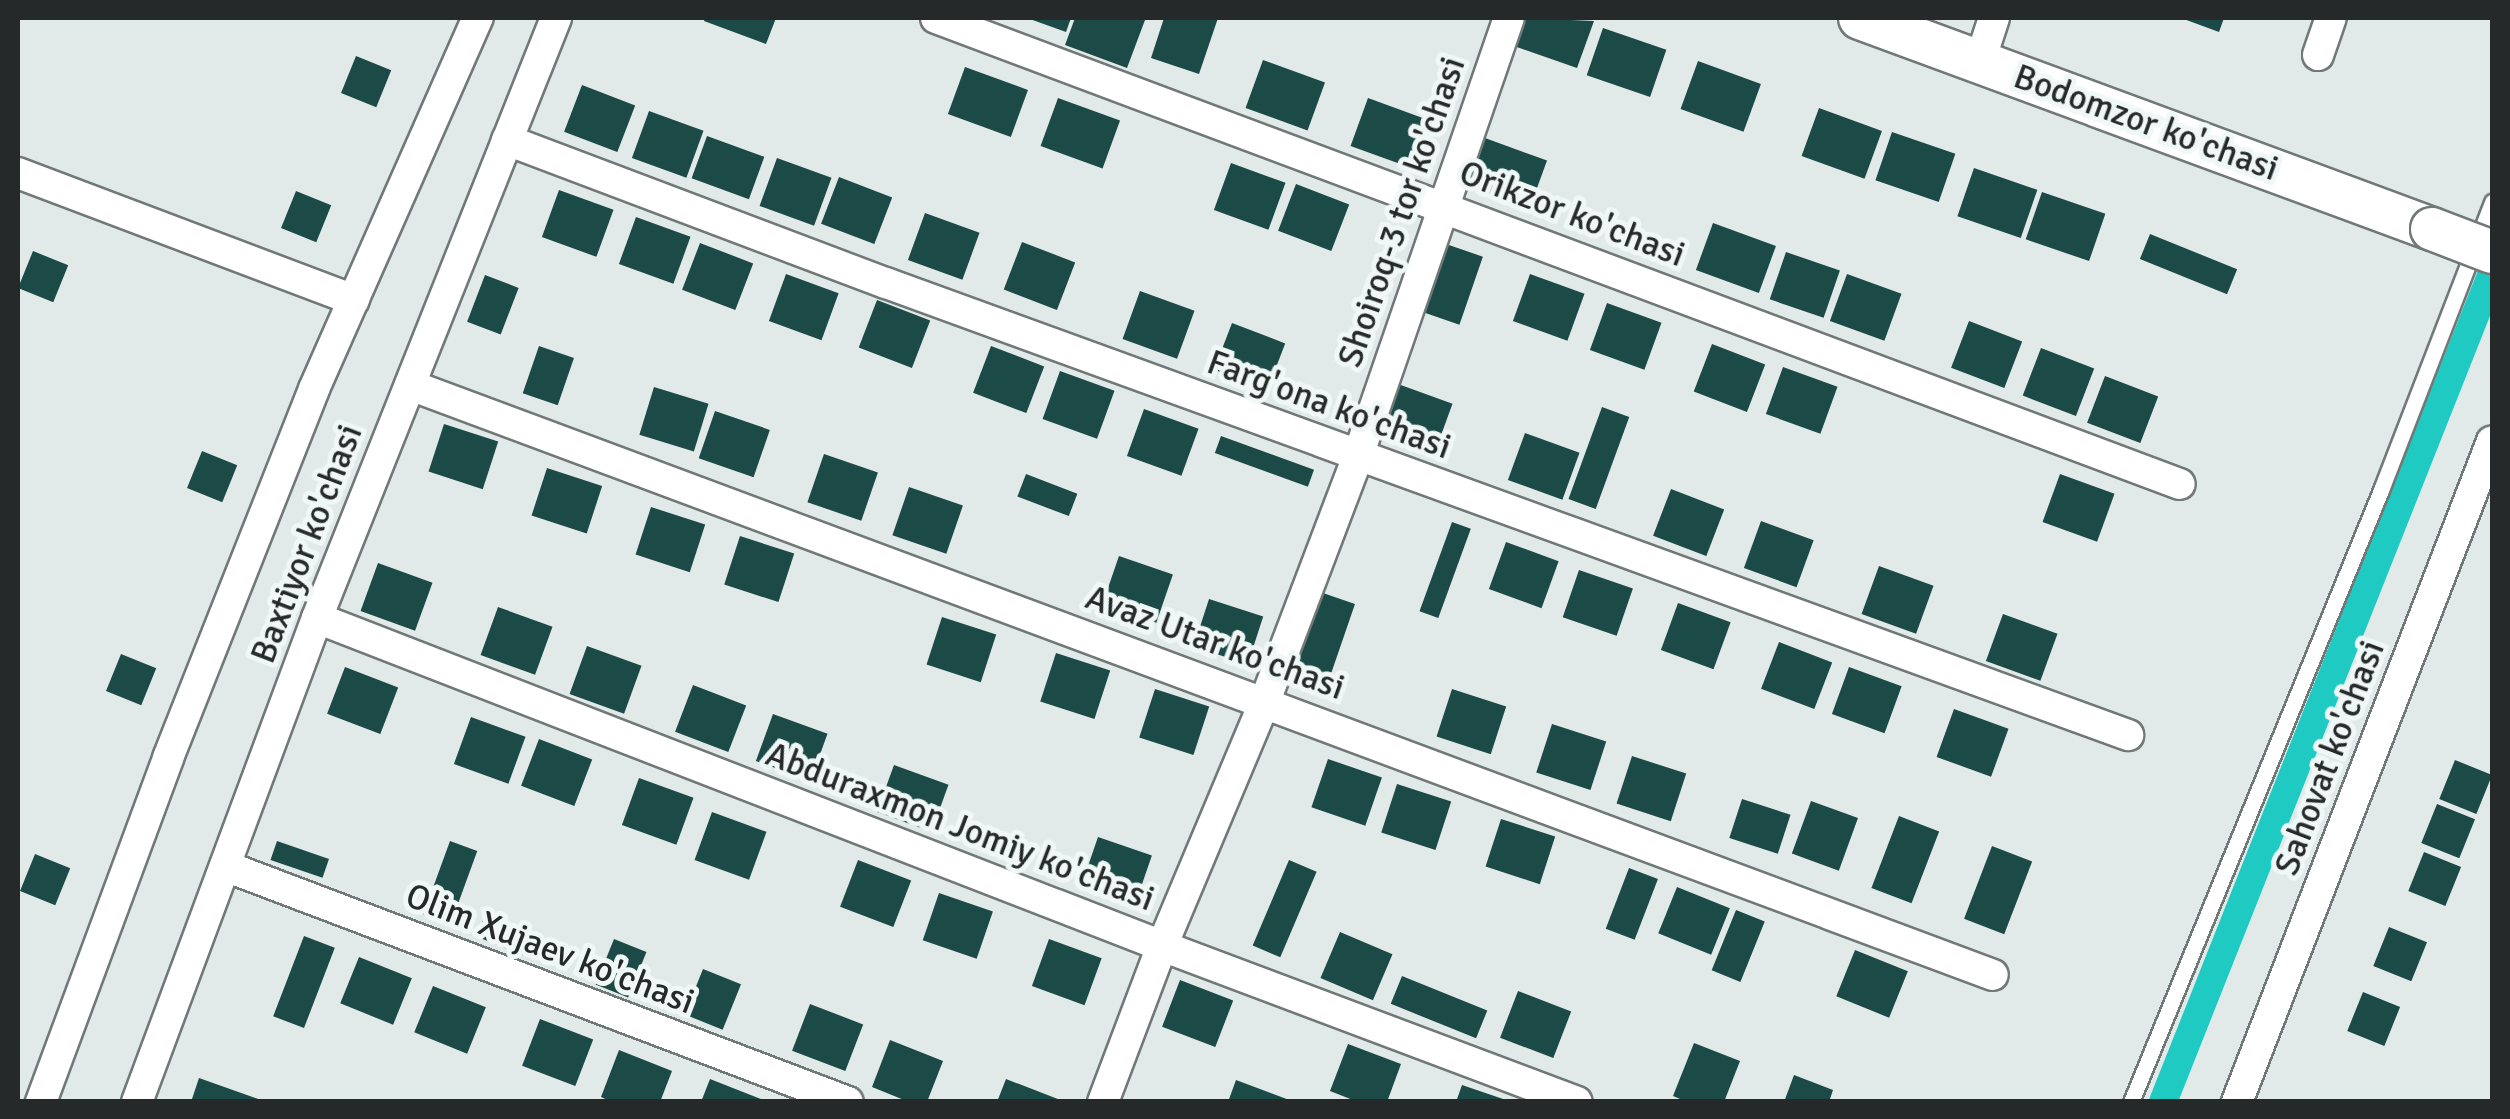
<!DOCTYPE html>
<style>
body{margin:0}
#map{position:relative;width:2510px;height:1119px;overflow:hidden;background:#e2eae9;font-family:Signika,sans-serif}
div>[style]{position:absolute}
.canal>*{height:28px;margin:-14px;padding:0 14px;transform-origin:14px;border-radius:14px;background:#1fcac3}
.building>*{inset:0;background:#1b4a47;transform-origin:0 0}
.roads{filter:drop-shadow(2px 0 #717878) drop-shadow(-2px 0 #717878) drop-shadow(0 2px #717878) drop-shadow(0 -2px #717878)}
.lane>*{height:15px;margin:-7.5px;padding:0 7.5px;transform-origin:7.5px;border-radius:7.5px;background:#fff}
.street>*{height:30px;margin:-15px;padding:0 15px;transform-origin:15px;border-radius:15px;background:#fff}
.secondary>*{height:42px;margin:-21px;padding:0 21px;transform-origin:21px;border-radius:21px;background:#fff}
.bridges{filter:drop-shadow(2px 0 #717878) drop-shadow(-2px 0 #717878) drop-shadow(0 2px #717878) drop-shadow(0 -2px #717878)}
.secondary-bridge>*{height:42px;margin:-21px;padding:0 21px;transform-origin:21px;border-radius:21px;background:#fff}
span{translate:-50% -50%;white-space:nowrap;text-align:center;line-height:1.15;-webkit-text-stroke:10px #f0f7f7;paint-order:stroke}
.street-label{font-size:35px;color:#262929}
.frame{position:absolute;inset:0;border:20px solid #262929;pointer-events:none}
</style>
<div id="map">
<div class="canal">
<div style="left:2163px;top:1102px;width:892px;rotate:-68.35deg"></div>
</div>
<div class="building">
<div style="clip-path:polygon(705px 18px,776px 18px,766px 44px,704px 21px)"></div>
<div style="clip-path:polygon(1027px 18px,1071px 18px,1066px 32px)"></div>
<div style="clip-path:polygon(1075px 18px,1145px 20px,1127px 68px,1065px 45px)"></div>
<div style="clip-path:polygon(1164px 18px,1218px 18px,1199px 74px,1151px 58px)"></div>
<div style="clip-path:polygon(1525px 18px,1594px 21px,1577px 68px,1514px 46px)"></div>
<div style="clip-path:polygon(2181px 18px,2224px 18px,2219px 32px)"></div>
<div style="left:1603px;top:28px;width:67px;height:50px;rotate:19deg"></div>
<div style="left:356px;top:56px;width:38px;height:40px;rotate:22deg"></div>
<div style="left:1263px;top:60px;width:66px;height:51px;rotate:20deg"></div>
<div style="left:1698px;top:61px;width:67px;height:51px;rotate:20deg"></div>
<div style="left:965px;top:67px;width:67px;height:50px;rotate:20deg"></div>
<div style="left:582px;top:85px;width:57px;height:50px;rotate:21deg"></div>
<div style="left:1058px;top:98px;width:66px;height:51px;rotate:20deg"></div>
<div style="left:1368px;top:98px;width:67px;height:51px;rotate:20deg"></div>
<div style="left:1819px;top:108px;width:67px;height:51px;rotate:20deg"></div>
<div style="left:649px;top:111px;width:58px;height:50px;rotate:20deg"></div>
<div style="left:1892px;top:132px;width:67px;height:51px;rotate:19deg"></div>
<div style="left:707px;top:136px;width:61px;height:45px;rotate:20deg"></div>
<div style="left:1485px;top:138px;width:66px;height:51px;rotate:20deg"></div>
<div style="left:777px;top:158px;width:58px;height:51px;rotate:20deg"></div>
<div style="left:1231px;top:163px;width:58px;height:50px;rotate:20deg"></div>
<div style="left:1974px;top:168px;width:67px;height:51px;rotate:19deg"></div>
<div style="left:839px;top:177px;width:57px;height:50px;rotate:21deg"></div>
<div style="left:1296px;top:184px;width:57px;height:50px;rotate:21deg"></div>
<div style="left:559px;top:190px;width:58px;height:50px;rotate:20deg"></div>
<div style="left:296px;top:191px;width:38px;height:40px;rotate:22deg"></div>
<div style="left:2042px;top:192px;width:67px;height:50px;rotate:19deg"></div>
<div style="left:925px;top:213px;width:58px;height:50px;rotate:20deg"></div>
<div style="left:636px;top:217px;width:58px;height:50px;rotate:20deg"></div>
<div style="left:1713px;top:223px;width:67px;height:50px;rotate:20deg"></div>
<div style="left:2150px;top:234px;width:94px;height:27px;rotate:22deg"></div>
<div style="left:1022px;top:242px;width:57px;height:51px;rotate:21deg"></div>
<div style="left:700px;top:243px;width:57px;height:50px;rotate:21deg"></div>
<div style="left:1446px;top:244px;width:39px;height:72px;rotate:19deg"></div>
<div style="left:33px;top:251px;width:38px;height:40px;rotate:22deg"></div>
<div style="left:1786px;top:252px;width:57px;height:50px;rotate:19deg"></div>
<div style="left:786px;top:274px;width:56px;height:50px;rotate:20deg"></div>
<div style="left:1530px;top:274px;width:58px;height:50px;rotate:20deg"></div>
<div style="left:1847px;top:274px;width:58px;height:50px;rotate:20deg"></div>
<div style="left:485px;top:275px;width:36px;height:50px;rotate:21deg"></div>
<div style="left:1140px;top:291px;width:58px;height:51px;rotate:20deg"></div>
<div style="left:877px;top:300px;width:57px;height:51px;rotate:21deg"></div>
<div style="left:1607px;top:303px;width:58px;height:50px;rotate:20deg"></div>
<div style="left:1969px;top:321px;width:57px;height:50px;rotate:21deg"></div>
<div style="left:1232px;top:323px;width:57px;height:50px;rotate:21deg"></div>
<div style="left:1712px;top:344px;width:57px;height:51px;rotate:21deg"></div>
<div style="left:539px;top:346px;width:37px;height:50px;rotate:19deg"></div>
<div style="left:991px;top:346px;width:57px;height:50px;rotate:21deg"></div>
<div style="left:2041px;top:348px;width:57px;height:51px;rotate:21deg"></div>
<div style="left:1783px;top:367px;width:58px;height:50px;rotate:20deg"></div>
<div style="left:1060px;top:371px;width:58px;height:51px;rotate:20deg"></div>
<div style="left:2105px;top:376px;width:57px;height:50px;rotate:21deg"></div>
<div style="left:1398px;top:384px;width:58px;height:50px;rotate:20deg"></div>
<div style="left:654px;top:387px;width:57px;height:50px;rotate:17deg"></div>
<div style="left:1602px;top:407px;width:29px;height:98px;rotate:20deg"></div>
<div style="left:1144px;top:409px;width:58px;height:50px;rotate:20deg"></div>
<div style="left:715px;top:411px;width:58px;height:50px;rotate:19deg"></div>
<div style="left:444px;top:424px;width:57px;height:50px;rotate:18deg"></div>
<div style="left:1525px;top:433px;width:58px;height:50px;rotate:20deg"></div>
<div style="left:1221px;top:436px;width:99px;height:18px;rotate:20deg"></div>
<div style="left:202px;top:451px;width:38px;height:40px;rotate:22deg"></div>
<div style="left:824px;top:454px;width:57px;height:51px;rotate:19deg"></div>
<div style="left:547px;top:468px;width:58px;height:50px;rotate:18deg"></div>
<div style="left:1026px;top:474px;width:55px;height:24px;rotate:21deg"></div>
<div style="left:2060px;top:474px;width:58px;height:51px;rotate:20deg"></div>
<div style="left:909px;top:487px;width:57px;height:51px;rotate:19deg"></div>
<div style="left:1671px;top:489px;width:57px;height:50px;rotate:21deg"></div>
<div style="left:651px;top:507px;width:57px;height:50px;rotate:18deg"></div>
<div style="left:1761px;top:521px;width:56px;height:50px;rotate:20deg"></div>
<div style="left:1452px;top:522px;width:20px;height:95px;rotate:20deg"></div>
<div style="left:740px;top:536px;width:57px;height:51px;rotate:18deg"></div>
<div style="left:1506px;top:542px;width:56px;height:50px;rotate:20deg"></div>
<div style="left:1119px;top:556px;width:57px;height:51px;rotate:19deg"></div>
<div style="left:378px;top:563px;width:58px;height:51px;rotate:20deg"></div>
<div style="left:1879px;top:566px;width:58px;height:51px;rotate:20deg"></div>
<div style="left:1579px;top:570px;width:57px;height:50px;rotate:19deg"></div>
<div style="left:1320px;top:592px;width:37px;height:85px;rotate:19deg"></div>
<div style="left:1209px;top:599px;width:57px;height:50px;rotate:18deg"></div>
<div style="left:1678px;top:603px;width:56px;height:50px;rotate:20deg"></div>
<div style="left:498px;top:607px;width:58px;height:51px;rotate:20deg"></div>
<div style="left:2003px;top:614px;width:58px;height:50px;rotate:20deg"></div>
<div style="left:942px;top:617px;width:57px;height:50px;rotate:18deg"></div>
<div style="left:1779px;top:642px;width:57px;height:50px;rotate:21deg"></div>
<div style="left:587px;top:646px;width:58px;height:51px;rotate:20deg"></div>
<div style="left:1056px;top:653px;width:57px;height:51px;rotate:18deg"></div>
<div style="left:121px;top:654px;width:38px;height:40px;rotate:22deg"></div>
<div style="left:345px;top:667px;width:57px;height:50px;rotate:21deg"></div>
<div style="left:1849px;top:667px;width:56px;height:50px;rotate:20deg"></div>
<div style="left:693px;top:685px;width:57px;height:50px;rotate:21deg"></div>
<div style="left:1155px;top:689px;width:57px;height:51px;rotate:18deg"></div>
<div style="left:1452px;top:689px;width:57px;height:50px;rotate:18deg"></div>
<div style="left:1954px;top:709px;width:58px;height:51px;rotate:20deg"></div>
<div style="left:773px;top:714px;width:58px;height:50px;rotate:20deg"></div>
<div style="left:471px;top:717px;width:58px;height:50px;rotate:20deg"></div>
<div style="left:1552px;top:724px;width:57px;height:51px;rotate:18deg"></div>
<div style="left:539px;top:739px;width:57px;height:50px;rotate:21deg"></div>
<div style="left:1632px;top:756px;width:57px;height:50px;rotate:18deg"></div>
<div style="left:1328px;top:759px;width:57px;height:51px;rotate:19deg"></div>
<div style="left:2455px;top:760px;width:40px;height:42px;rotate:22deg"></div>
<div style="left:894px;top:765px;width:58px;height:50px;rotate:20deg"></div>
<div style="left:639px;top:778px;width:58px;height:50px;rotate:20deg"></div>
<div style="left:1397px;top:784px;width:57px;height:51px;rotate:18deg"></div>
<div style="left:1742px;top:799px;width:51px;height:41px;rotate:18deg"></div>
<div style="left:1811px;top:801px;width:50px;height:56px;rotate:20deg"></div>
<div style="left:2437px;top:804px;width:41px;height:42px;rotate:22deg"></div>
<div style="left:712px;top:812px;width:58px;height:51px;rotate:20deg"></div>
<div style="left:1899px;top:816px;width:43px;height:77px;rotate:21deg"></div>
<div style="left:1501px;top:819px;width:57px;height:50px;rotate:18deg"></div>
<div style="left:1098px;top:837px;width:57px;height:50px;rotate:19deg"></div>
<div style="left:277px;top:841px;width:55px;height:20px;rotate:19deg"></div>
<div style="left:450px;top:841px;width:29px;height:78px;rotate:20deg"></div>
<div style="left:1992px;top:846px;width:43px;height:78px;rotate:21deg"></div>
<div style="left:2424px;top:852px;width:40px;height:42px;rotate:22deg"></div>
<div style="left:35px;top:854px;width:38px;height:40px;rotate:22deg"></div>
<div style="left:858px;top:860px;width:57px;height:50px;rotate:21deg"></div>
<div style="left:1289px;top:860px;width:30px;height:93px;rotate:23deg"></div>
<div style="left:1629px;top:868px;width:31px;height:65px;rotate:21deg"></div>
<div style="left:1677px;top:887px;width:57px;height:50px;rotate:22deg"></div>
<div style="left:939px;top:893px;width:57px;height:50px;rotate:19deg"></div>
<div style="left:1736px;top:910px;width:31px;height:65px;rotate:22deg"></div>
<div style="left:484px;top:918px;width:55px;height:20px;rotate:22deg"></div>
<div style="left:2389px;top:927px;width:41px;height:42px;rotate:22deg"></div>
<div style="left:1340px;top:932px;width:57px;height:50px;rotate:23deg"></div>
<div style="left:304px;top:936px;width:33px;height:86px;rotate:21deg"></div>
<div style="left:614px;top:939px;width:35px;height:49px;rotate:22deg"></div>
<div style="left:1049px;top:939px;width:56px;height:50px;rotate:20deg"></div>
<div style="left:1855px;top:950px;width:57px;height:50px;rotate:22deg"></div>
<div style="left:359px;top:957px;width:57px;height:50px;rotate:22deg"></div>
<div style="left:703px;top:969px;width:41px;height:49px;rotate:22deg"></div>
<div style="left:1402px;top:976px;width:92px;height:30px;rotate:22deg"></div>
<div style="left:1180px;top:980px;width:57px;height:50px;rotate:21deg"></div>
<div style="left:433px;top:986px;width:57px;height:50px;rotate:22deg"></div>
<div style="left:1518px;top:991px;width:57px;height:50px;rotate:21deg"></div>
<div style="left:2363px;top:992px;width:40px;height:42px;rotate:22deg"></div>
<div style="left:810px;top:1004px;width:57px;height:50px;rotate:21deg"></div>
<div style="left:540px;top:1019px;width:57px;height:50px;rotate:21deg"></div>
<div style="clip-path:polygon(890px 1040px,943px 1061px,927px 1102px,909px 1102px,872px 1087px)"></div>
<div style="clip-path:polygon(1694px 1043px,1740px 1061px,1724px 1102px,1687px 1102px,1673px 1096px)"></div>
<div style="clip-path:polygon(1348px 1044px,1401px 1064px,1387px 1102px,1358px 1102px,1330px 1091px)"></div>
<div style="clip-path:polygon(619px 1050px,672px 1071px,660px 1102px,612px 1102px,601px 1097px)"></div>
<div style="clip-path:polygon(1794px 1075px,1833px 1090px,1829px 1102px,1784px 1102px)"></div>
<div style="clip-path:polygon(199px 1078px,264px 1101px,264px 1102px,191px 1102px)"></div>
<div style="clip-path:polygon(710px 1079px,766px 1101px,766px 1102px,701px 1102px)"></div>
<div style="clip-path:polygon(1006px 1079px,1063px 1101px,1063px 1102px,997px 1102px)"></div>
<div style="clip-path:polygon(1236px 1080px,1292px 1101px,1292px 1102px,1228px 1102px)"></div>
<div style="clip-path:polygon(1462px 1085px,1509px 1101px,1509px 1102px,1456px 1102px)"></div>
</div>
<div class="roads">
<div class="lane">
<div style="left:2131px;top:1102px;width:661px;rotate:-67.78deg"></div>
<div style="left:2381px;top:490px;width:309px;rotate:-68.9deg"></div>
</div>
<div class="street">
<div style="left:936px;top:18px;width:1328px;rotate:20.54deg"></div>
<div style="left:2318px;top:55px;width:39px;rotate:-71deg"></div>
<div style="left:1980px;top:61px;width:45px;rotate:-72deg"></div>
<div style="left:507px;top:140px;width:405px;rotate:20.7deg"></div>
<div style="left:886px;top:283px;width:1322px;rotate:20deg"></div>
<div style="left:18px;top:173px;width:359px;rotate:20.7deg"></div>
<div style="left:410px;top:385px;width:1689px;rotate:20.44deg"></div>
<div style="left:317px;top:618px;width:906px;rotate:21.21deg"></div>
<div style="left:1162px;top:946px;width:443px;rotate:20.6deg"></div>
<div style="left:225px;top:866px;width:666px;rotate:20.75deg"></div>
<div style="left:41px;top:1102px;width:367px;rotate:-69.7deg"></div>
<div style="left:168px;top:758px;width:397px;rotate:-68.4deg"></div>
<div style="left:314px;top:389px;width:406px;rotate:-66.2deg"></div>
<div style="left:137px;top:1102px;width:516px;rotate:-69.6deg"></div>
<div style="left:317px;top:618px;width:646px;rotate:-68.28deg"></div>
<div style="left:1103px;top:1102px;width:167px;rotate:-69.3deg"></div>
<div style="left:1162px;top:946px;width:266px;rotate:-67.2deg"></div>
<div style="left:1265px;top:701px;width:262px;rotate:-69.2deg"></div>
<div style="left:1358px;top:456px;width:463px;rotate:-71deg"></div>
<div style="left:2237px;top:1102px;width:708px;rotate:-68.9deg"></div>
</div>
<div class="secondary">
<div style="left:1860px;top:18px;width:610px;rotate:20.25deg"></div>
</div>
</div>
<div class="bridges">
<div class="secondary-bridge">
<div style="left:2432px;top:229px;width:64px;rotate:21deg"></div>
</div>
</div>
<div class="street-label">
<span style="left:2146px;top:123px;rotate:20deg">Bodomzor ko'chasi</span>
<span style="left:1402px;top:212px;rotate:-71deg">Shoiroq-3 tor ko'chasi</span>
<span style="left:1572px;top:214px;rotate:21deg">Orikzor ko'chasi</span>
<span style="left:1329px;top:405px;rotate:20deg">Farg'ona ko'chasi</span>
<span style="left:307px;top:544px;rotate:-69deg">Baxtiyor ko'chasi</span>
<span style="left:1215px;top:643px;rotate:20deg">Avaz Utar ko'chasi</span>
<span style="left:2330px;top:758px;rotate:-69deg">Sahovat ko'chasi</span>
<span style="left:960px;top:827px;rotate:21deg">Abduraxmon Jomiy ko'chasi</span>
<span style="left:550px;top:949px;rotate:21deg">Olim Xujaev ko'chasi</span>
</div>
<div class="frame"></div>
</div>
